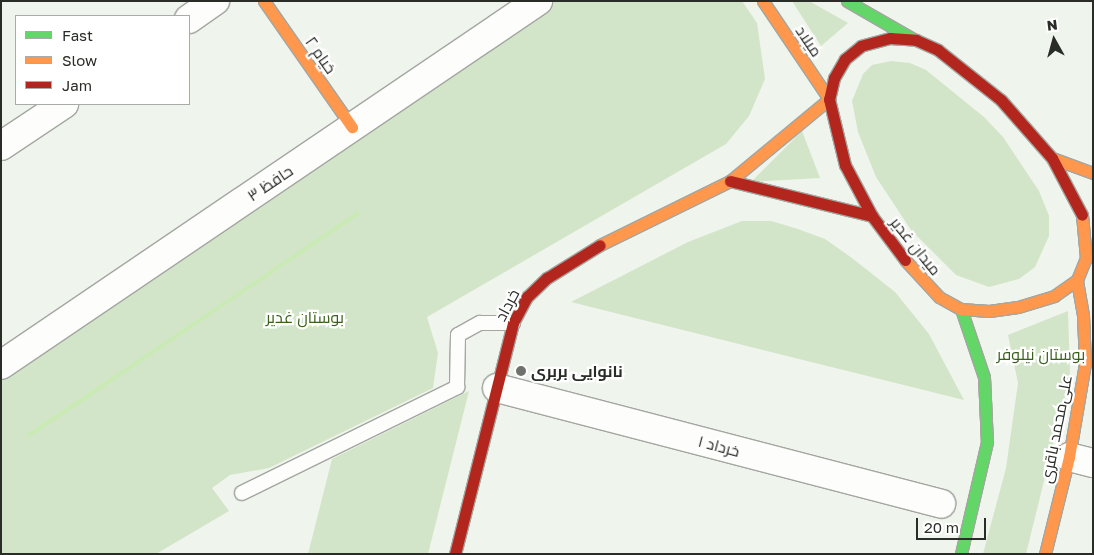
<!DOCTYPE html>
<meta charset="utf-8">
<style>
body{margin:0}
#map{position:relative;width:1094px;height:555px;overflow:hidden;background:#eff4ec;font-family:"Golos Text",Cairo,sans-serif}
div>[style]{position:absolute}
.green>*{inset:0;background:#d3e5c8}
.water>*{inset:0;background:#caeab5;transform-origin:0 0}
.roads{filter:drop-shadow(1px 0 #a3a6a1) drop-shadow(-1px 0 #a3a6a1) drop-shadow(0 1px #a3a6a1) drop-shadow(0 -1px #a3a6a1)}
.lane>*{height:14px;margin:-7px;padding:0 7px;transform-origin:7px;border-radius:7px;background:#fdfdfc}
.street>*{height:28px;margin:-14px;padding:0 14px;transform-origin:14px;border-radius:14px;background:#fdfdfc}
.fast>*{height:11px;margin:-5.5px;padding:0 5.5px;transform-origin:5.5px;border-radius:5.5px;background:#63d668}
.slow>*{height:11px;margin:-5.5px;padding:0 5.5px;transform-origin:5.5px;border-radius:5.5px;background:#ff974d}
.jam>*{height:11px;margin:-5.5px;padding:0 5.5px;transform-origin:5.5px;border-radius:5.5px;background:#b3261e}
.dots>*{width:14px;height:14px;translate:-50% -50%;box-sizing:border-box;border:2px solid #fff;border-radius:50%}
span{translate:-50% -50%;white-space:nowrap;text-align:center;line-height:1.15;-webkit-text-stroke:4.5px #fff;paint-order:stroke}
.street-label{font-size:16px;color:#292c27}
.park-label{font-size:16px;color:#3a611b}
.poi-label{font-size:16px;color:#292c27;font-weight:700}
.left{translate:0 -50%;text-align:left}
.frame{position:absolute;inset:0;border:2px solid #292c27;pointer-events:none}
.legend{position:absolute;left:15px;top:15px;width:175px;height:90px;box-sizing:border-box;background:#fff;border:1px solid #a9aba9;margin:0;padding:6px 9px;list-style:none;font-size:15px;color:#292c27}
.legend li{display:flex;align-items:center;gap:10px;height:25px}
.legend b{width:25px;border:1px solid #a9aba9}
.north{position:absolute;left:1029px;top:15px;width:50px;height:50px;-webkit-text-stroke:4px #fff;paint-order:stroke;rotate:353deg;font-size:14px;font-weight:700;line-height:20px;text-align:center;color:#292c27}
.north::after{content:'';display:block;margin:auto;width:18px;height:22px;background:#292c27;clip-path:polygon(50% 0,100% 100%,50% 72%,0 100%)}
.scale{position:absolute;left:916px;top:518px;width:70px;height:22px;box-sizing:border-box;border:2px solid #292c27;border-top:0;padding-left:6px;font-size:15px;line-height:18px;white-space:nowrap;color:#292c27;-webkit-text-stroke:4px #fff;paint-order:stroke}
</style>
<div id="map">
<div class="green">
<div style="clip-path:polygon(555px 1px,742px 1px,757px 23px,765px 79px,749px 116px,726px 144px,427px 317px,438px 353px,433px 388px,269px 468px,230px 475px,212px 488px,229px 511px,156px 554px,1px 554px,1px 377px)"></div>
<div style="clip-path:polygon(792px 1px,809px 1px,848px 23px,821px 46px)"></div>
<div style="clip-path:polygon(891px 61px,910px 63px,926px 70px,984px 117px,1003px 137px,1039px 191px,1049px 216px,1049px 236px,1035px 267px,1019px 279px,989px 287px,956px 275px,911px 230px,876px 177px,858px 132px,852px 101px,863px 74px,872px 65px)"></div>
<div style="clip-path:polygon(802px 131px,820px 178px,751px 182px)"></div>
<div style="clip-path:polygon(742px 221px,771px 221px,798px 229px,825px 239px,852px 258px,895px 292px,929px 334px,964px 400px,571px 302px,688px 242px)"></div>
<div style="clip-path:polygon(1068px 311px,1070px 375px,1026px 554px,983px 554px,1006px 468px,1018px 383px,1008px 335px)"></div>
<div style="clip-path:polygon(469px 391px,428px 554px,308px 554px,332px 459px)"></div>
</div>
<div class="water">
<div style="left:358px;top:211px;width:4px;height:399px;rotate:56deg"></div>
</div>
<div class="roads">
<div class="lane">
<div style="left:242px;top:493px;width:240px;rotate:-26.2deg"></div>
<div style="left:457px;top:387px;width:52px;rotate:-88.9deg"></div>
<div style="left:458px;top:335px;width:25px;rotate:-29deg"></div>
<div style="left:480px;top:323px;width:33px"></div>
</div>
<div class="street">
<div style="left:189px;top:19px;width:32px;rotate:-35deg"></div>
<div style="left:1px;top:146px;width:76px;rotate:-33.7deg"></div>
<div style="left:1px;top:365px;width:649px;rotate:-34.13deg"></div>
<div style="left:497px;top:388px;width:459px;rotate:14.6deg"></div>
<div style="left:1069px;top:457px;width:25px;rotate:14deg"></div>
</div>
<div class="fast">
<div style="left:847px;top:1px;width:76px;rotate:29.9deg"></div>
<div style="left:961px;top:309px;width:72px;rotate:71.3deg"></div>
<div style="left:984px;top:377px;width:65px;rotate:87.4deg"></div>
<div style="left:987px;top:442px;width:115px;rotate:103.1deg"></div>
</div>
<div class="slow">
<div style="left:264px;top:1px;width:154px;rotate:55.1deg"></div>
<div style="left:1052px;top:158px;width:44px;rotate:20.1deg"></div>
<div style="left:600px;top:245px;width:145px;rotate:-26.2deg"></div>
<div style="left:730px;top:181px;width:129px;rotate:-39.6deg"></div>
<div style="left:829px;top:99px;width:118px;rotate:-124deg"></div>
<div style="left:905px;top:260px;width:50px;rotate:47.4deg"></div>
<div style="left:939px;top:297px;width:25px;rotate:29deg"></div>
<div style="left:961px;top:309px;width:28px;rotate:4deg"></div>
<div style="left:989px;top:311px;width:29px;rotate:-8deg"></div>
<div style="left:1018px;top:307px;width:38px;rotate:-17deg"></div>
<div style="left:1054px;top:296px;width:28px;rotate:-35deg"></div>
<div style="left:1077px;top:280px;width:24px;rotate:-68deg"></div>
<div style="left:1086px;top:258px;width:43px;rotate:-95.3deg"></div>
<div style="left:1045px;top:554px;width:100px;rotate:-76.1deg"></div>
<div style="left:1069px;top:457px;width:95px;rotate:-80.3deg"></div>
<div style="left:1085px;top:363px;width:48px;rotate:-92.4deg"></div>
<div style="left:1083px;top:315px;width:36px;rotate:-100deg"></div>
</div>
<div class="jam">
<div style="left:890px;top:38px;width:26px;rotate:4deg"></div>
<div style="left:916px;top:40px;width:24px;rotate:24deg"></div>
<div style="left:938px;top:50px;width:80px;rotate:38.4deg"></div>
<div style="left:1001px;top:100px;width:77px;rotate:48.7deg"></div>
<div style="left:1052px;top:158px;width:64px;rotate:62.2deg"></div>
<div style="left:890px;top:38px;width:30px;rotate:165deg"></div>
<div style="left:861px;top:46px;width:21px;rotate:141deg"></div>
<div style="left:845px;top:59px;width:22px;rotate:120deg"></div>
<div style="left:834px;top:78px;width:22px;rotate:103deg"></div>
<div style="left:829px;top:99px;width:68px;rotate:76.4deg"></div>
<div style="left:845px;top:165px;width:58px;rotate:62.1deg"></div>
<div style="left:872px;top:216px;width:55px;rotate:53.1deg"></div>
<div style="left:730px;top:181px;width:146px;rotate:13.8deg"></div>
<div style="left:455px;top:554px;width:238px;rotate:-75.9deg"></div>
<div style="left:513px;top:323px;width:30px;rotate:-62deg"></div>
<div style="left:527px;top:297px;width:28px;rotate:-44deg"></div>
<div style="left:547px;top:278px;width:62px;rotate:-31.9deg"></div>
</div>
</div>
<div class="dots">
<div style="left:521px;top:371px;background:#6e726c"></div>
</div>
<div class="street-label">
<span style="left:809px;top:41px;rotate:56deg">میلاد</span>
<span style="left:321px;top:55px;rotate:55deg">خیام ۲</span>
<span style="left:270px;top:183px;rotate:-34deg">حافظ ۳</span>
<span style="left:916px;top:246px;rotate:51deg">میدان غدیر</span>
<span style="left:507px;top:305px;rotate:-62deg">خرداد</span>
<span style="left:1056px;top:429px;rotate:-79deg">علی‌محمد باقری</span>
<span style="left:719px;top:446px;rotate:15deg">خرداد ۱</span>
</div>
<div class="park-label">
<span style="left:305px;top:317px">بوستان غدیر</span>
<span style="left:1041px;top:354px">بوستان نیلوفر</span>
</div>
<div class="poi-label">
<span class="left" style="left:531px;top:371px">نانوایی بربری</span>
</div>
<div class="frame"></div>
<ul class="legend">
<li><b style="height:6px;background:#63d668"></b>Fast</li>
<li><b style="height:6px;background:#ff974d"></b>Slow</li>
<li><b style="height:6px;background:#b3261e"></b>Jam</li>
</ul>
<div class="north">N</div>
<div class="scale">20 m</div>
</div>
